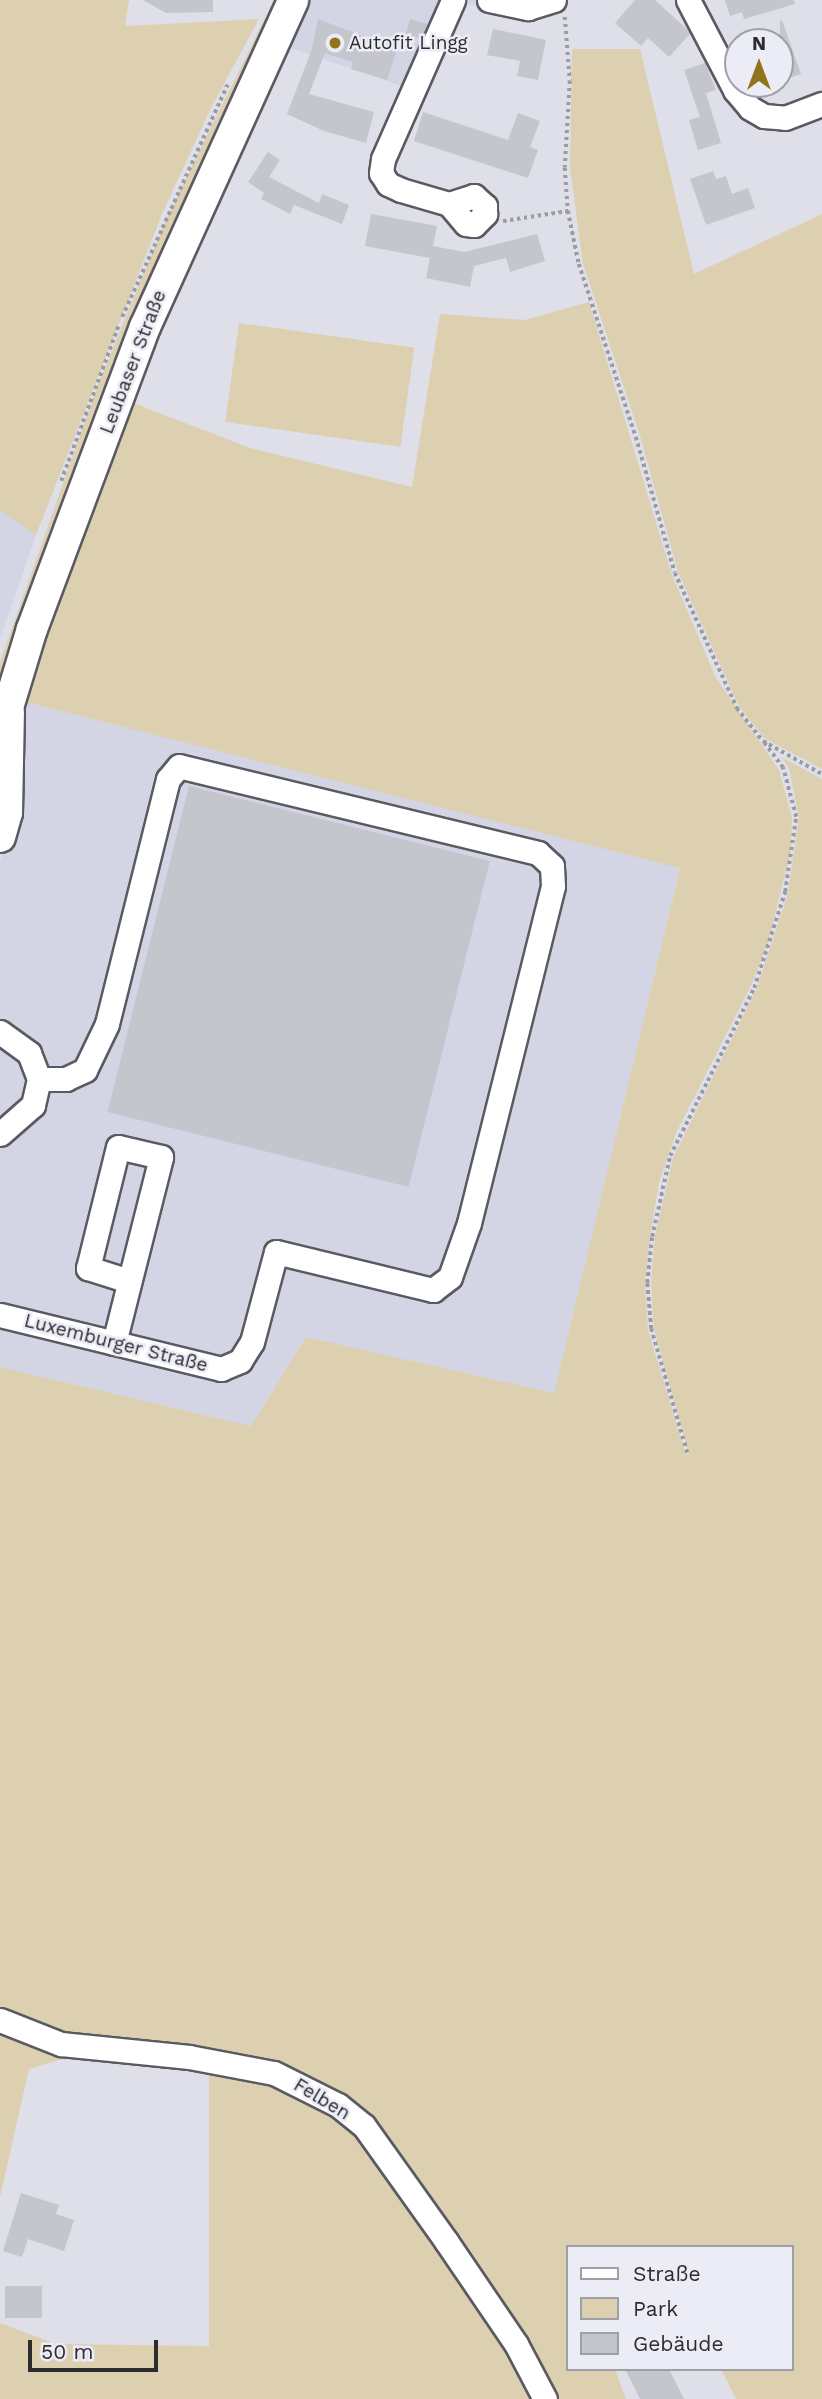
<!DOCTYPE html>
<meta charset="utf-8">
<style>
body{margin:0}
#map{position:relative;width:822px;height:2399px;overflow:hidden;background:#dedfe8;font-family:"Work Sans",sans-serif}
div>[style]{position:absolute}
.built>*{inset:0;background:#d3d4e4}
.green>*{inset:0;background:#dcd0b1;transform-origin:0 0}
.building>*{inset:0;background:#c5c5ce;transform-origin:0 0}
.path>*{height:3.5px;margin-top:-1.75px;transform-origin:0;background:repeating-linear-gradient(90deg,#9b9ca3 0 3.5px,transparent 0 7px)}
.roads{filter:drop-shadow(2px 0 #5a5a62) drop-shadow(-2px 0 #5a5a62) drop-shadow(0 2px #5a5a62) drop-shadow(0 -2px #5a5a62)}
.minor>*{height:23px;margin:-11.5px;padding:0 11.5px;transform-origin:11.5px;border-radius:11.5px;background:#fff}
.major>*{height:30px;margin:-15px;padding:0 15px;transform-origin:15px;border-radius:15px;background:#fff}
.dots>*{width:19px;height:19px;translate:-50% -50%;box-sizing:border-box;border:4px solid #ebecf5;border-radius:50%}
span{translate:-50% -50%;white-space:nowrap;text-align:center;line-height:1.15;-webkit-text-stroke:5px #ebecf5;paint-order:stroke}
.poi-label{font-size:19px;color:#2c2c2f}
.left{translate:0 -50%;text-align:left}
.street-label{font-size:19px;color:#2c2c2f}
.legend{position:absolute;left:566px;top:2245px;width:228px;height:126px;box-sizing:border-box;background:#ebecf5;border:2px solid #9f9fa6;margin:0;padding:9px 12px;list-style:none;font-size:21px;color:#2c2c2f}
.legend li{display:flex;align-items:center;gap:14px;height:35px}
.legend b{width:35px;border:2px solid #9f9fa6}
.north{position:absolute;left:724px;top:28px;width:70px;height:70px;box-sizing:border-box;background:#ebecf5;border:2px solid #9f9fa6;border-radius:50%;rotate:0deg;font-size:19px;font-weight:700;line-height:28px;text-align:center;color:#2c2c2f}
.north::after{content:'';display:block;margin:auto;width:24px;height:32px;background:#91741a;clip-path:polygon(50% 0,100% 100%,50% 72%,0 100%)}
.scale{position:absolute;left:28px;top:2340px;width:130px;height:32px;box-sizing:border-box;border:4px solid #2c2c2f;border-top:0;padding-left:9px;font-size:21px;line-height:24px;white-space:nowrap;color:#2c2c2f;-webkit-text-stroke:5px #ebecf5;paint-order:stroke}
</style>
<div id="map">
<div class="built">
<div style="clip-path:polygon(307px 0,562px 0,551px 17px,445px 1px,408px 88px,285px 46px)"></div>
<div style="clip-path:polygon(0 510px,36px 535px,0 639px)"></div>
<div style="clip-path:polygon(21px 701px,680px 867px,554px 1393px,306px 1337px,251px 1426px,0 1367px,0 861px,13px 814px)"></div>
</div>
<div class="green">
<div style="clip-path:polygon(0 0,129px 0,125px 26px,259px 19px,210px 110px,162px 214px,36px 535px,0 510px)"></div>
<div style="clip-path:polygon(274px 0,285px 0,0 699px,0 662px,96px 390px,167px 217px)"></div>
<div style="clip-path:polygon(572px 49px,640px 49px,694px 274px,822px 214px,822px 769px,764px 738px,739px 706px,678px 572px,640px 436px,583px 264px,570px 167px)"></div>
<div style="clip-path:polygon(589px 302px,672px 575px,716px 678px,779px 770px,792px 817px,791px 850px,768px 943px,750px 988px,677px 1131px,659px 1182px,650px 1237px,645px 1283px,648px 1330px,686px 1455px,689px 1454px,654px 1329px,651px 1283px,655px 1236px,673px 1158px,757px 988px,788px 893px,799px 818px,789px 768px,781px 757px,822px 779px,822px 2399px,736px 2399px,721px 2369px,792px 2369px,792px 2247px,568px 2247px,568px 2369px,615px 2369px,626px 2399px,554px 2399px,451px 2237px,309px 2081px,78px 2054px,29px 2069px,0 2197px,0 1367px,251px 1426px,306px 1337px,554px 1393px,680px 868px,21px 701px,128px 401px,250px 448px,412px 487px,440px 314px,525px 320px)"></div>
<div style="left:239px;top:323px;width:177px;height:100px;rotate:8deg"></div>
<div style="clip-path:polygon(209px 2067px,304px 2091px,360px 2132px,539px 2399px,0 2399px,0 2323px,56px 2344px,209px 2346px)"></div>
</div>
<div class="building">
<div style="clip-path:polygon(143px 0,213px 0,213px 12px,166px 13px)"></div>
<div style="clip-path:polygon(635px 0,655px 0,687px 29px,690px 34px,669px 57px,648px 38px,641px 46px,615px 23px)"></div>
<div style="clip-path:polygon(725px 0,794px 0,795px 4px,744px 19px,742px 12px,730px 16px)"></div>
<div style="clip-path:polygon(318px 19px,397px 49px,387px 80px,351px 69px,353px 62px,325px 53px,309px 94px,374px 112px,366px 143px,324px 131px,287px 114px,312px 49px)"></div>
<div style="left:410px;top:19px;width:18px;height:16px;rotate:16deg"></div>
<div style="clip-path:polygon(782px 20px,801px 74px,780px 81px,780px 21px)"></div>
<div style="clip-path:polygon(493px 29px,546px 40px,538px 80px,517px 76px,520px 61px,487px 55px)"></div>
<div style="clip-path:polygon(705px 63px,716px 90px,706px 93px,721px 143px,698px 150px,689px 120px,700px 117px,684px 70px)"></div>
<div style="clip-path:polygon(423px 112px,508px 140px,518px 113px,540px 121px,530px 147px,538px 150px,528px 178px,414px 141px)"></div>
<div style="clip-path:polygon(268px 152px,280px 160px,269px 177px,319px 203px,322px 194px,349px 205px,342px 224px,294px 205px,290px 214px,261px 199px,264px 193px,248px 182px)"></div>
<div style="clip-path:polygon(713px 171px,716px 179px,726px 176px,732px 194px,748px 188px,755px 208px,706px 225px,690px 179px)"></div>
<div style="clip-path:polygon(371px 214px,437px 226px,433px 246px,464px 252px,537px 234px,545px 261px,510px 272px,506px 258px,474px 266px,470px 287px,426px 278px,430px 258px,365px 246px)"></div>
<div style="left:189px;top:786px;width:310px;height:336px;rotate:14deg"></div>
<div style="clip-path:polygon(21px 2193px,59px 2205px,56px 2214px,74px 2220px,64px 2251px,28px 2239px,22px 2257px,3px 2251px)"></div>
<div style="left:42px;top:2286px;width:32px;height:37px;rotate:90deg"></div>
<div style="clip-path:polygon(625px 2369px,669px 2369px,684px 2399px,640px 2399px)"></div>
</div>
<div class="path">
<div style="left:565px;top:17px;width:64px;rotate:85.5deg"></div>
<div style="left:570px;top:81px;width:87px;rotate:93.3deg"></div>
<div style="left:565px;top:168px;width:43px;rotate:86deg"></div>
<div style="left:568px;top:211px;width:54px;rotate:78.3deg"></div>
<div style="left:579px;top:264px;width:182px;rotate:71.8deg"></div>
<div style="left:636px;top:437px;width:141px;rotate:74deg"></div>
<div style="left:675px;top:573px;width:149px;rotate:65.3deg"></div>
<div style="left:737px;top:708px;width:42px;rotate:51.8deg"></div>
<div style="left:763px;top:741px;width:68px;rotate:29.2deg"></div>
<div style="left:503px;top:221px;width:66px;rotate:-8.7deg"></div>
<div style="left:122px;top:317px;width:255px;rotate:-65.6deg"></div>
<div style="left:61px;top:481px;width:167px;rotate:-69.7deg"></div>
<div style="left:687px;top:1453px;width:129px;rotate:-106.2deg"></div>
<div style="left:651px;top:1329px;width:46px;rotate:-95deg"></div>
<div style="left:647px;top:1283px;width:46px;rotate:-83.8deg"></div>
<div style="left:652px;top:1237px;width:83px;rotate:-77.5deg"></div>
<div style="left:670px;top:1156px;width:188px;rotate:-63.4deg"></div>
<div style="left:754px;top:988px;width:101px;rotate:-72.1deg"></div>
<div style="left:785px;top:892px;width:76px;rotate:-81.7deg"></div>
<div style="left:796px;top:817px;width:51px;rotate:-104.9deg"></div>
<div style="left:783px;top:768px;width:31px;rotate:-127deg"></div>
</div>
<div class="roads">
<div class="minor">
<div style="left:489px;top:0;width:40px;rotate:12deg"></div>
<div style="left:528px;top:8px;width:27px;rotate:-17deg"></div>
<div style="left:688px;top:0;width:102px;rotate:62.4deg"></div>
<div style="left:735px;top:90px;width:23px;rotate:50deg"></div>
<div style="left:750px;top:108px;width:16px;rotate:30deg"></div>
<div style="left:764px;top:116px;width:21px;rotate:5deg"></div>
<div style="left:785px;top:118px;width:40px;rotate:-21deg"></div>
<div style="left:449px;top:204px;width:26px;rotate:50deg"></div>
<div style="left:466px;top:224px;width:8px;rotate:7deg"></div>
<div style="left:474px;top:225px;width:16px;rotate:-45deg"></div>
<div style="left:485px;top:214px;width:8px;rotate:-90deg"></div>
<div style="left:485px;top:206px;width:15px;rotate:-138deg"></div>
<div style="left:474px;top:196px;width:26px;rotate:162deg"></div>
<div style="left:449px;top:204px;width:50px;rotate:-163.7deg"></div>
<div style="left:401px;top:190px;width:14px;rotate:-155deg"></div>
<div style="left:388px;top:184px;width:13px;rotate:-122deg"></div>
<div style="left:381px;top:173px;width:14px;rotate:-82deg"></div>
<div style="left:383px;top:159px;width:174px;rotate:-66.2deg"></div>
<div style="left:0;top:1032px;width:36px;rotate:36deg"></div>
<div style="left:29px;top:1053px;width:28px;rotate:69deg"></div>
<div style="left:39px;top:1079px;width:27px;rotate:103deg"></div>
<div style="left:33px;top:1105px;width:44px;rotate:138.7deg"></div>
<div style="left:0;top:1315px;width:228px;rotate:13.7deg"></div>
<div style="left:221px;top:1369px;width:21px;rotate:-23deg"></div>
<div style="left:240px;top:1361px;width:22px;rotate:-58deg"></div>
<div style="left:252px;top:1342px;width:93px;rotate:-75.1deg"></div>
<div style="left:276px;top:1252px;width:162px;rotate:13.6deg"></div>
<div style="left:433px;top:1290px;width:21px;rotate:-37deg"></div>
<div style="left:450px;top:1277px;width:57px;rotate:-70.6deg"></div>
<div style="left:469px;top:1223px;width:347px;rotate:-76deg"></div>
<div style="left:553px;top:886px;width:20px;rotate:-93deg"></div>
<div style="left:552px;top:866px;width:19px;rotate:-137deg"></div>
<div style="left:538px;top:853px;width:369px;rotate:-166.4deg"></div>
<div style="left:179px;top:766px;width:17px;rotate:130deg"></div>
<div style="left:168px;top:779px;width:252px;rotate:104deg"></div>
<div style="left:107px;top:1024px;width:51px;rotate:115.6deg"></div>
<div style="left:85px;top:1070px;width:21px;rotate:155deg"></div>
<div style="left:66px;top:1079px;width:27px;rotate:180deg"></div>
<div style="left:114px;top:1343px;width:192px;rotate:-75.8deg"></div>
<div style="left:161px;top:1157px;width:44px;rotate:-166.9deg"></div>
<div style="left:118px;top:1147px;width:125px;rotate:103.9deg"></div>
<div style="left:88px;top:1268px;width:43px;rotate:17.6deg"></div>
<div style="left:0;top:2020px;width:66px;rotate:21.5deg"></div>
<div style="left:61px;top:2044px;width:129px;rotate:5.8deg"></div>
<div style="left:189px;top:2057px;width:86px;rotate:10.7deg"></div>
<div style="left:274px;top:2073px;width:72px;rotate:26.6deg"></div>
<div style="left:338px;top:2105px;width:33px;rotate:39deg"></div>
<div style="left:364px;top:2126px;width:141px;rotate:54.5deg"></div>
<div style="left:446px;top:2241px;width:125px;rotate:55.8deg"></div>
<div style="left:516px;top:2344px;width:62px;rotate:62.2deg"></div>
</div>
<div class="major">
<div style="left:0;top:734px;width:110px;rotate:-73.1deg"></div>
<div style="left:32px;top:629px;width:322px;rotate:-69.5deg"></div>
<div style="left:145px;top:327px;width:359px;rotate:-65.6deg"></div>
<div style="left:0;top:837px;width:25px;rotate:-74deg"></div>
<div style="left:7px;top:813px;width:101px;rotate:-88.9deg"></div>
</div>
</div>
<div class="dots">
<div style="left:335px;top:43px;background:#91741a"></div>
</div>
<div class="poi-label">
<span class="left" style="left:349px;top:43px">Autofit Lingg</span>
</div>
<div class="street-label">
<span style="left:133px;top:362px;rotate:-69deg">Leubaser Straße</span>
<span style="left:116px;top:1343px;rotate:14deg">Luxemburger Straße</span>
<span style="left:322px;top:2099px;rotate:31deg">Felben</span>
</div>
<ul class="legend">
<li><b style="height:9px;background:#fff"></b>Straße</li>
<li><b style="height:19px;background:#dcd0b1"></b>Park</li>
<li><b style="height:19px;background:#c5c5ce"></b>Gebäude</li>
</ul>
<div class="north">N</div>
<div class="scale">50 m</div>
</div>
